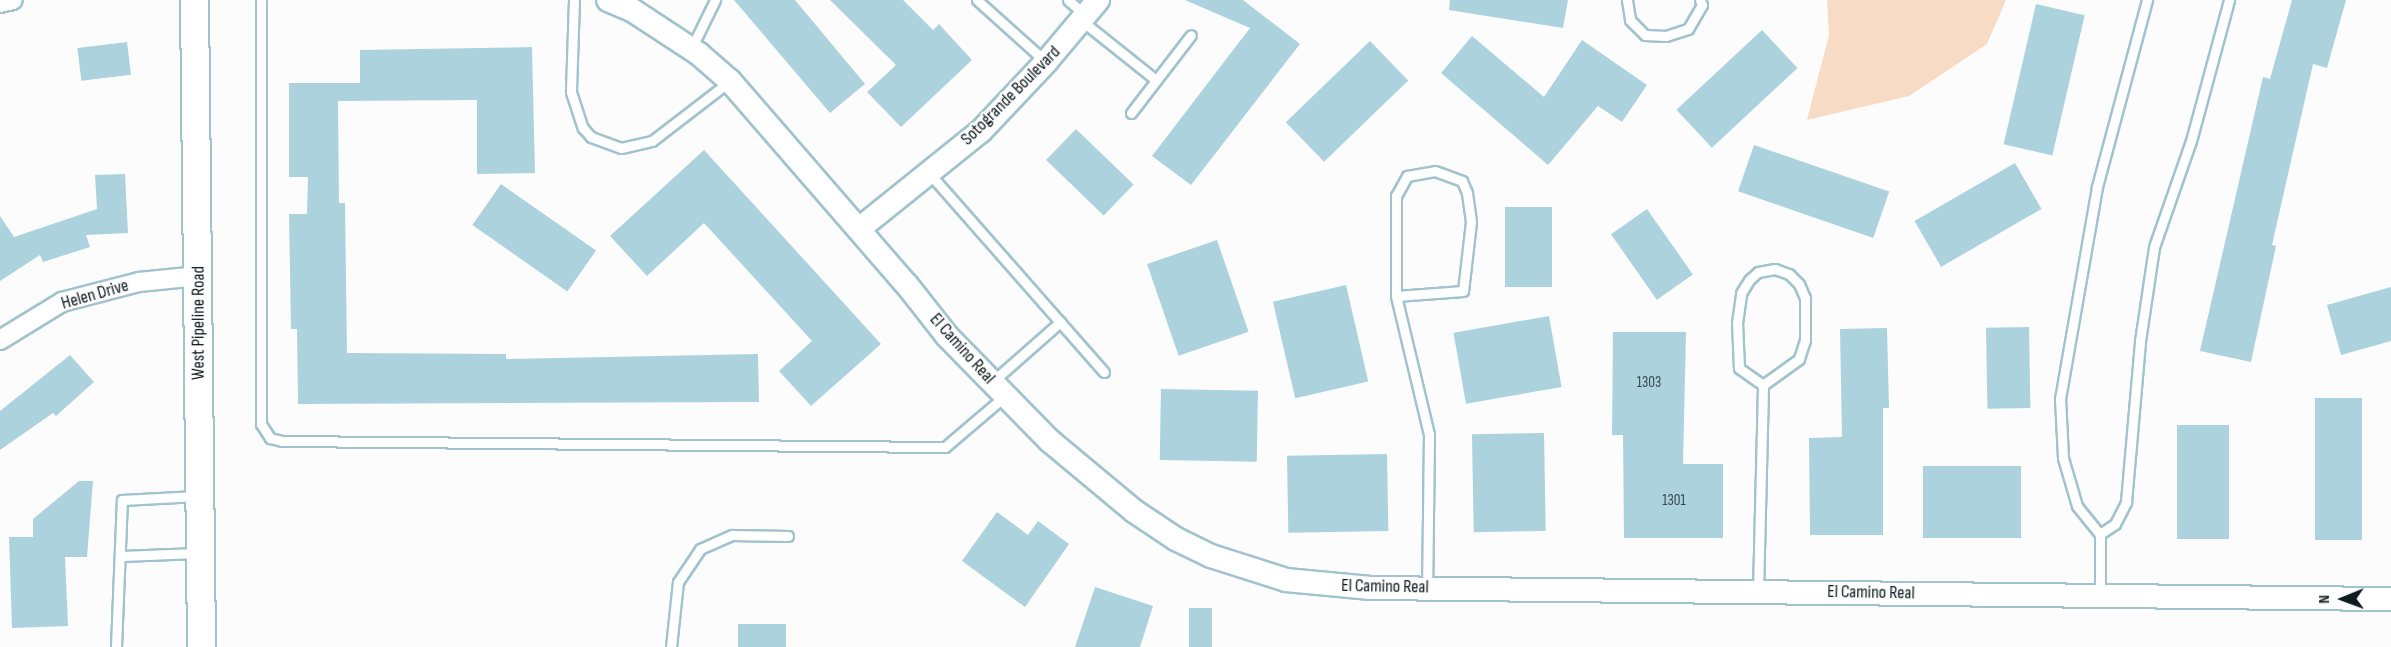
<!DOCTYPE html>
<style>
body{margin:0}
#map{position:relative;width:2391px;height:647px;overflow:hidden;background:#fcfcfc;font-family:"Sofia Sans Condensed",sans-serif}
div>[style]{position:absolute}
.green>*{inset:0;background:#f7dbc5}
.building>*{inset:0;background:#acd2de;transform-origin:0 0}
.roads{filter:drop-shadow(2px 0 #a1c3cd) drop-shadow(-2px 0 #a1c3cd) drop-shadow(0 2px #a1c3cd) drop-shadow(0 -2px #a1c3cd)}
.service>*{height:9px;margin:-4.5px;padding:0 4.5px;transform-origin:4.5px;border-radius:4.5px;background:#fff}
.minor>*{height:18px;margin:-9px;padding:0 9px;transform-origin:9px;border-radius:9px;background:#fff}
.tertiary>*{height:22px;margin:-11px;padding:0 11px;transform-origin:11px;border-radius:11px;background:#fff}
.secondary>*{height:27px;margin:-13.5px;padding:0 13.5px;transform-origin:13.5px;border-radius:13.5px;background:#fff}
span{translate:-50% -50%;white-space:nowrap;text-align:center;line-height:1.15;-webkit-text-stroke:4.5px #fcfcfc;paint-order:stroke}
.number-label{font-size:15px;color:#36494f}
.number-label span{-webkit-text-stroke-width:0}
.street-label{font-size:18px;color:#0e1b1f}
.north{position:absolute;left:2313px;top:569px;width:60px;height:60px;-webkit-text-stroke:4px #fcfcfc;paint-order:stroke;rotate:269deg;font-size:16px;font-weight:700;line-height:24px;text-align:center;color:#0e1b1f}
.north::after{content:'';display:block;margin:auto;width:21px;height:27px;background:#0e1b1f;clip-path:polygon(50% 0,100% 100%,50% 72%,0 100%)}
</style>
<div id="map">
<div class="green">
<div style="clip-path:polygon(1827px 0,2006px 0,1987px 44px,1909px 96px,1807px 120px,1829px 35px)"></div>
</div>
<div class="building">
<div style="clip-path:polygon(734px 0,795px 0,865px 84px,830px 113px)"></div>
<div style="clip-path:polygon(830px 0,903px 0,933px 30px,939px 24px,972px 60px,901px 127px,867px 92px,896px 65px)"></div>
<div style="clip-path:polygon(1185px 0,1243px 0,1300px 44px,1191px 185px,1152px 156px,1250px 28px)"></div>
<div style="clip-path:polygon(1450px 0,1568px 0,1563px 28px,1449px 10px)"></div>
<div style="clip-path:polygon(2292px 0,2346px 0,2327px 68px,2313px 64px,2272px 245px,2276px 246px,2251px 362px,2200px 351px,2263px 77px,2270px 79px)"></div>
<div style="left:2036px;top:4px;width:50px;height:144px;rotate:13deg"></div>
<div style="left:1762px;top:30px;width:52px;height:117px;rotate:47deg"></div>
<div style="clip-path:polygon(1472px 36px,1544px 97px,1582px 40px,1647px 85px,1622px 122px,1598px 106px,1548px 165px,1441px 73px)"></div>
<div style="left:1370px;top:41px;width:55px;height:117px;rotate:46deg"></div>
<div style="left:127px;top:42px;width:33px;height:50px;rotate:83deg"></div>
<div style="clip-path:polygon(532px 47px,535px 173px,477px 174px,477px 100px,338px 101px,339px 203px,345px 203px,347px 353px,506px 354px,506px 359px,758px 354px,759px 402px,298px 404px,297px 329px,291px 329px,289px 214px,307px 214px,308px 177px,289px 177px,289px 83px,360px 83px,360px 50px)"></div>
<div style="left:1076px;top:129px;width:80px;height:43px;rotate:44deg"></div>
<div style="left:1754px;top:145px;width:143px;height:49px;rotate:19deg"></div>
<div style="clip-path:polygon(704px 150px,881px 344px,811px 406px,779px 371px,812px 341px,704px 223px,647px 276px,610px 236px)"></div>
<div style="left:2015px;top:163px;width:53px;height:116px;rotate:60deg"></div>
<div style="clip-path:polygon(125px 174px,128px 233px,86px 235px,90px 247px,43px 262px,40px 255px,0 281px,0 216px,14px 237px,97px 209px,95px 175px)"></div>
<div style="left:501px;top:184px;width:116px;height:50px;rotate:35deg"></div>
<div style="left:1505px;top:207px;width:47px;height:80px"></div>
<div style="left:1647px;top:209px;width:80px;height:44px;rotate:55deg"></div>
<div style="left:1217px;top:240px;width:97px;height:74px;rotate:71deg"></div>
<div style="left:1346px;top:285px;width:99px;height:75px;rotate:77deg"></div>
<div style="clip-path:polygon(2391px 287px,2391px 341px,2341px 355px,2327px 305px)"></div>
<div style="left:1549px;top:316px;width:72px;height:97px;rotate:80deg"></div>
<div style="left:2029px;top:327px;width:81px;height:43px;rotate:89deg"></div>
<div style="clip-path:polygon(1887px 328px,1889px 408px,1883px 408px,1883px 535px,1810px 535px,1809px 438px,1842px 437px,1840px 329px)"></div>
<div style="clip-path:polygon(1613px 332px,1686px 332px,1683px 464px,1723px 464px,1723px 538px,1624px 538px,1623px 435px,1612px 435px)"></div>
<div style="clip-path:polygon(70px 355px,94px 382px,56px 416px,53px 413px,0 450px,0 411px)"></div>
<div style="left:1161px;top:389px;width:97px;height:71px;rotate:1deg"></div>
<div style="left:2315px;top:398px;width:47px;height:142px"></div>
<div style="left:2177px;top:425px;width:52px;height:114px"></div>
<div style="left:1544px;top:433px;width:98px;height:72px;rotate:89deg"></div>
<div style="left:1387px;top:454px;width:77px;height:100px;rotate:89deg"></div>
<div style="left:1923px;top:466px;width:98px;height:72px"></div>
<div style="clip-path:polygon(79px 481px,93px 481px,87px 557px,65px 557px,68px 626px,12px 628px,9px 537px,33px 537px,33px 519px)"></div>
<div style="clip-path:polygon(997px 512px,1028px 535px,1038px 521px,1069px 544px,1025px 607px,962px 561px)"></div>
<div style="clip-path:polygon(1095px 587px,1153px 606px,1140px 647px,1075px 647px)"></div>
<div style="left:1189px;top:608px;width:23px;height:39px"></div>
<div style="left:738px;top:624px;width:48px;height:23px"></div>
</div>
<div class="roads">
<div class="service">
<div style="left:261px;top:0;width:424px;rotate:90deg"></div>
<div style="left:261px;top:424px;width:17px;rotate:57deg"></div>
<div style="left:270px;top:438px;width:12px;rotate:14deg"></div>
<div style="left:282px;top:441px;width:663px;rotate:0.52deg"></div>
<div style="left:945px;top:447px;width:79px;rotate:-40.4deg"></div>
<div style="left:574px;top:0;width:92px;rotate:91.9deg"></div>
<div style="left:571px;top:92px;width:38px;rotate:72deg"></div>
<div style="left:583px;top:128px;width:12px;rotate:48deg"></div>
<div style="left:591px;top:137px;width:32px;rotate:20deg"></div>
<div style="left:621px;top:148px;width:32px;rotate:-13deg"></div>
<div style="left:652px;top:141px;width:98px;rotate:-37.6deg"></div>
<div style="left:977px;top:0;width:93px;rotate:41.9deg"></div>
<div style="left:1068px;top:0;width:21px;rotate:41deg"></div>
<div style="left:1627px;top:0;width:20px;rotate:81deg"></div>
<div style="left:1630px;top:20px;width:21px;rotate:45deg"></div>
<div style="left:1645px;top:35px;width:21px;rotate:3deg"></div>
<div style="left:1666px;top:36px;width:23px;rotate:-18deg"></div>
<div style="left:1688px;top:29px;width:28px;rotate:-60deg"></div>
<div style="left:1702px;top:5px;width:5px;rotate:-112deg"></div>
<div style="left:2147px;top:0;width:194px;rotate:105deg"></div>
<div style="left:2097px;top:187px;width:214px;rotate:99.9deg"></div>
<div style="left:2060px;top:398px;width:60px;rotate:87.1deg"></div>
<div style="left:2063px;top:458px;width:50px;rotate:73.7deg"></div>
<div style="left:2077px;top:506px;width:36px;rotate:51deg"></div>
<div style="left:2100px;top:534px;width:18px;rotate:-34deg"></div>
<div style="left:2115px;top:524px;width:25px;rotate:-63deg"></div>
<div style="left:2126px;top:502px;width:162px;rotate:-85deg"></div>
<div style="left:2140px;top:341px;width:95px;rotate:-81.5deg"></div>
<div style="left:2154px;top:247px;width:112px;rotate:-70.8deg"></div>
<div style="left:2191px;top:141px;width:146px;rotate:-74.9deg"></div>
<div style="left:1082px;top:21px;width:95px;rotate:38.6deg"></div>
<div style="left:691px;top:49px;width:55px;rotate:-63.9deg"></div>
<div style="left:1131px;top:113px;width:98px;rotate:-52.4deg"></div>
<div style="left:1435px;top:171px;width:29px;rotate:20deg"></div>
<div style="left:1462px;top:181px;width:13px;rotate:67deg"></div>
<div style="left:1467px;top:193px;width:29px;rotate:82deg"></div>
<div style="left:1471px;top:222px;width:69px;rotate:96.6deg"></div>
<div style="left:1463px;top:291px;width:67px;rotate:175.7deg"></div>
<div style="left:1396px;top:296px;width:100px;rotate:-90deg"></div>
<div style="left:1396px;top:196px;width:23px;rotate:-61deg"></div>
<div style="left:1407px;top:176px;width:28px;rotate:-10deg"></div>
<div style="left:929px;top:173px;width:265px;rotate:48.7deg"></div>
<div style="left:1775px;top:269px;width:15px;rotate:20deg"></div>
<div style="left:1789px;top:274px;width:14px;rotate:45deg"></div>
<div style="left:1799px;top:284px;width:15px;rotate:67deg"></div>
<div style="left:1805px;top:298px;width:42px;rotate:90deg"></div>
<div style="left:1805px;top:340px;width:20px;rotate:108deg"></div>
<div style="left:1799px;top:359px;width:44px;rotate:144.2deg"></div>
<div style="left:1763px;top:385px;width:29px;rotate:-145deg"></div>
<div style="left:1739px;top:368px;width:45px;rotate:-92.5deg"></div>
<div style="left:1737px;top:323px;width:30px;rotate:-82deg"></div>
<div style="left:1741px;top:293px;width:15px;rotate:-58deg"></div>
<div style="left:1749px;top:280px;width:12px;rotate:-42deg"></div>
<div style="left:1758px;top:272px;width:17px;rotate:-10deg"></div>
<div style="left:1396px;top:296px;width:142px;rotate:76.6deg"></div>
<div style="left:1429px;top:434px;width:154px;rotate:90.7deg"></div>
<div style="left:992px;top:382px;width:91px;rotate:-41.4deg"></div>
<div style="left:2100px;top:534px;width:62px;rotate:90deg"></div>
<div style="left:120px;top:556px;width:78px;rotate:-2.2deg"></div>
<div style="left:1758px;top:592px;width:207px;rotate:-88.6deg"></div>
<div style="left:116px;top:647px;width:147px;rotate:-87.7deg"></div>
<div style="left:122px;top:500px;width:75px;rotate:-3.1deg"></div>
<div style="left:671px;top:647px;width:65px;rotate:-83.9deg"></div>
<div style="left:678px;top:582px;width:40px;rotate:-56deg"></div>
<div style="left:700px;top:549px;width:35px;rotate:-24deg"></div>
<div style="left:732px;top:535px;width:56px;rotate:1deg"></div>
</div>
<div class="minor">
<div style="left:0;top:3px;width:13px;rotate:-13deg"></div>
<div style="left:0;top:340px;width:73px;rotate:-31.5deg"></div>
<div style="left:62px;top:302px;width:80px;rotate:-14.6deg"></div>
<div style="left:139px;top:282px;width:60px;rotate:-5.7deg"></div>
</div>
<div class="tertiary">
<div style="left:608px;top:0;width:26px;rotate:23deg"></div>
<div style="left:632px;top:10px;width:80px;rotate:33.3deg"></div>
<div style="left:699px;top:54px;width:41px;rotate:41.1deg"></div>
<div style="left:730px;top:81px;width:270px;rotate:49.1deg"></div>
<div style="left:907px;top:285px;width:65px;rotate:51.9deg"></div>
<div style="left:947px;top:336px;width:147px;rotate:45.6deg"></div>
<div style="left:1050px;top:441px;width:109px;rotate:39.8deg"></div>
<div style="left:1134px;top:511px;width:50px;rotate:33.7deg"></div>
<div style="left:1176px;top:539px;width:39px;rotate:26deg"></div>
<div style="left:1211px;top:556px;width:79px;rotate:17.7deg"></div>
<div style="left:1286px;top:580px;width:85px;rotate:5.4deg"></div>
<div style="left:1371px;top:588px;width:1020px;rotate:0.62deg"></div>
<div style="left:859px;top:229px;width:156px;rotate:-38.8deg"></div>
<div style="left:981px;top:131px;width:95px;rotate:-46.7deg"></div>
<div style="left:1046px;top:62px;width:81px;rotate:-50deg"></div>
</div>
<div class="secondary">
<div style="left:194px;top:0;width:647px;rotate:89.38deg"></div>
</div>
</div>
<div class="number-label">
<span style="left:1649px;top:383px">1303</span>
<span style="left:1674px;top:501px">1301</span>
</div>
<div class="street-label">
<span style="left:1011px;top:96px;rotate:-45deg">Sotogrande Boulevard</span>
<span style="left:95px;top:295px;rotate:-16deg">Helen Drive</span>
<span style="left:199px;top:323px;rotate:-90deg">West Pipeline Road</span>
<span style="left:962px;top:349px;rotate:48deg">El Camino Real</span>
<span style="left:1385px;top:587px;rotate:1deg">El Camino Real</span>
<span style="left:1871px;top:593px;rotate:1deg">El Camino Real</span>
</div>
<div class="north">N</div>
</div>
